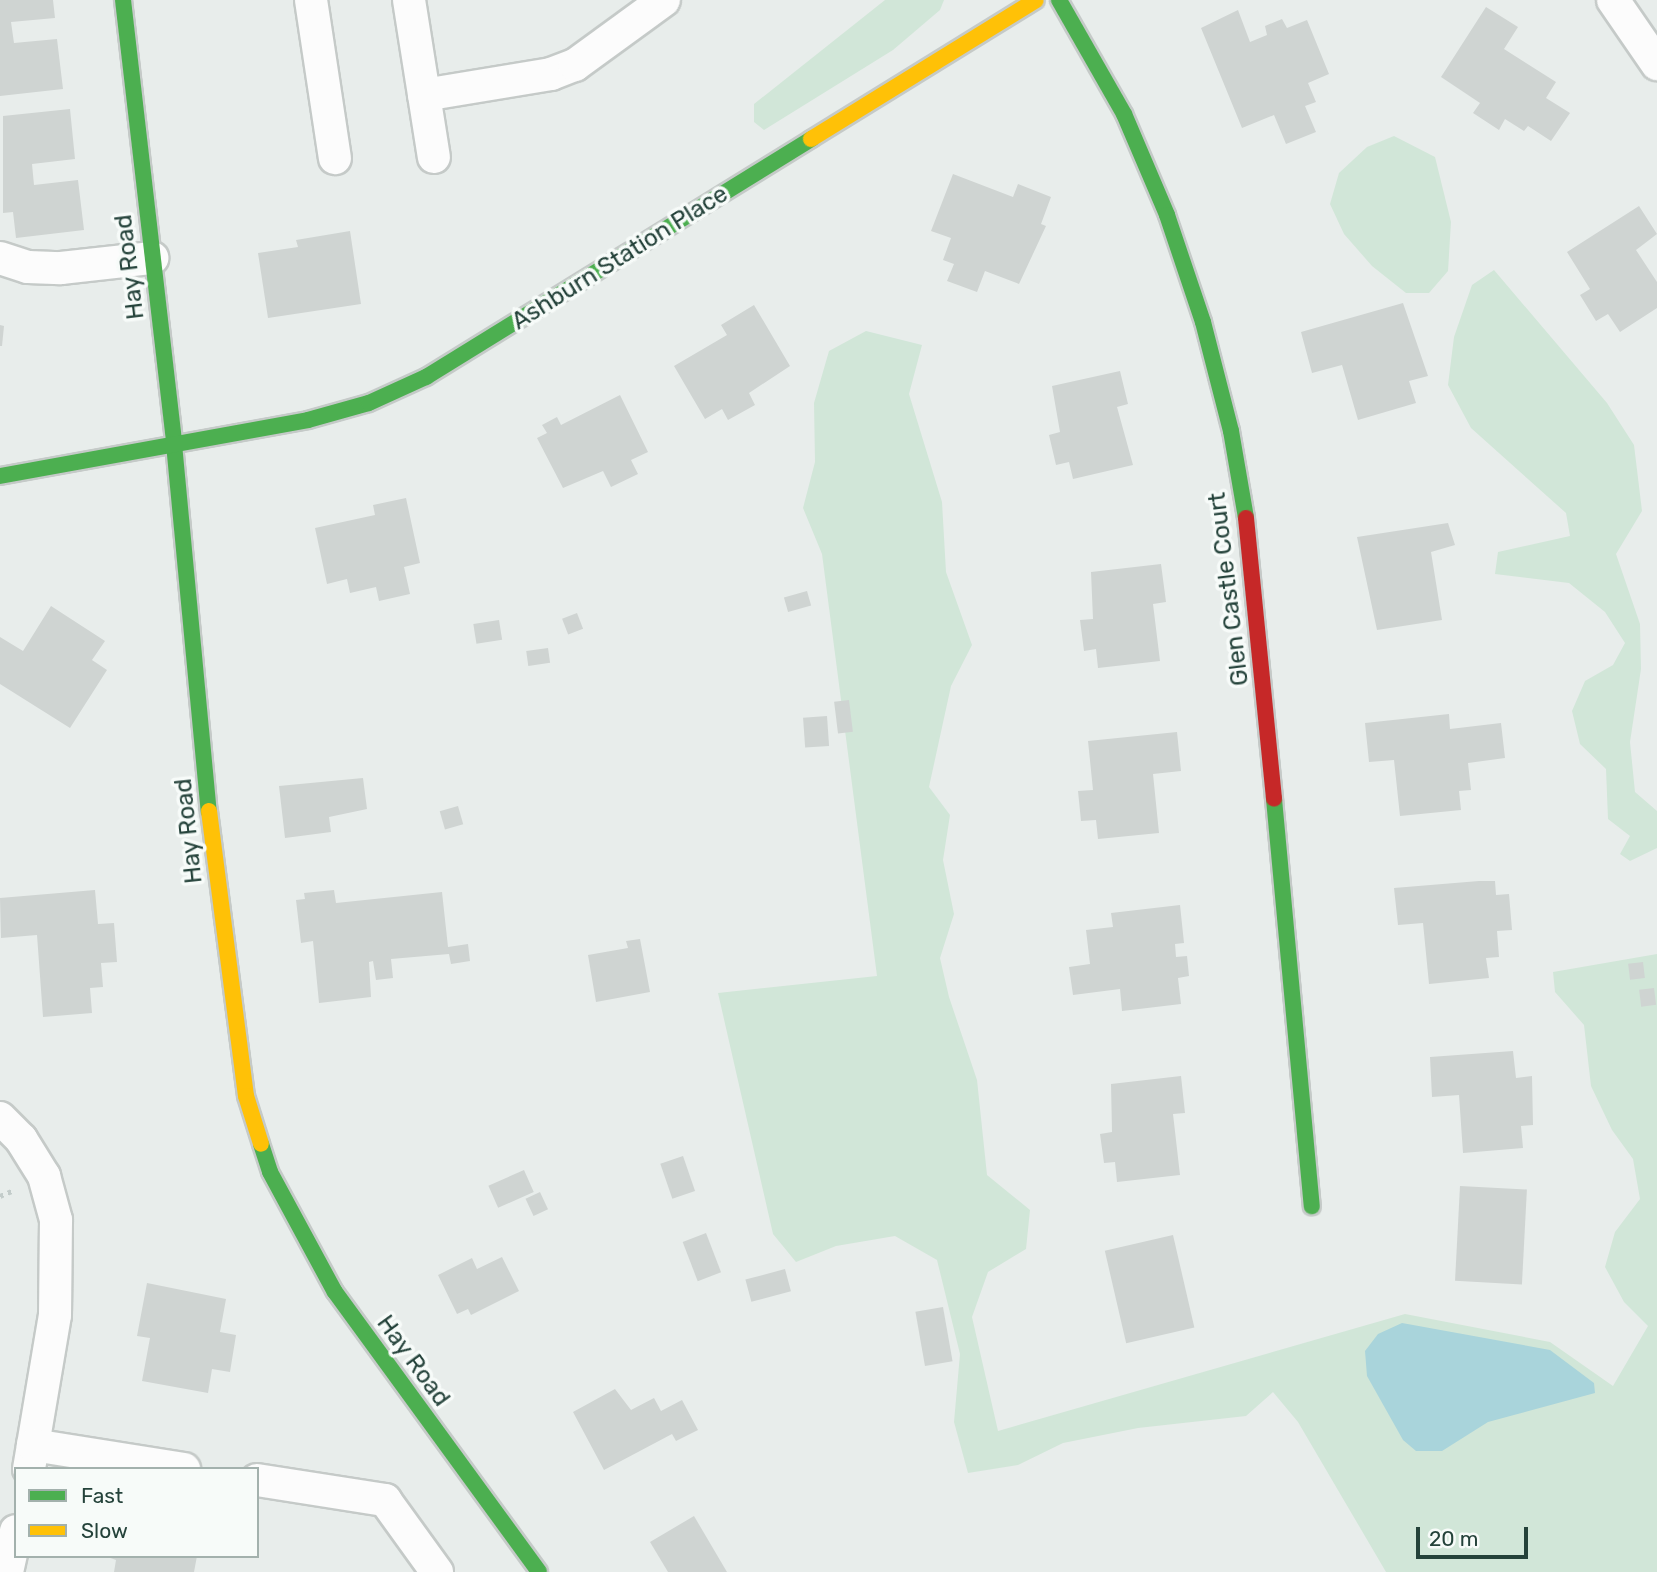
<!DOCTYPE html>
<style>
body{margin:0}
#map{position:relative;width:1657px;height:1572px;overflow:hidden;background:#e8edeb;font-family:Rubik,sans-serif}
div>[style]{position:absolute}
.green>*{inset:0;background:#d1e6d8}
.water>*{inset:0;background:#a9d4db}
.building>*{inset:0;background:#cfd4d2;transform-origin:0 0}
.path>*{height:4.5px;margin-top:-2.25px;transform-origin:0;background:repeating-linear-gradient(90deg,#c3ccca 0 3.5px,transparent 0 8.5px)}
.roads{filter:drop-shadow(2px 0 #c5cac8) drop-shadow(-2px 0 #c5cac8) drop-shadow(0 2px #c5cac8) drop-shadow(0 -2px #c5cac8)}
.street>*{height:32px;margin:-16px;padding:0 16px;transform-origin:16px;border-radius:16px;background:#fcfcfc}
.fast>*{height:16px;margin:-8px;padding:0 8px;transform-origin:8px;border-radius:8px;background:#4caf50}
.slow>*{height:16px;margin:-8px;padding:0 8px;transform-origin:8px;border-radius:8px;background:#ffc107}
.jam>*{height:16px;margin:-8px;padding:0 8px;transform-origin:8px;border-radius:8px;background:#c62828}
span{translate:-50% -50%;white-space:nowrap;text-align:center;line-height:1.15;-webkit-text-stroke:7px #f7fbf9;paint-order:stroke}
.street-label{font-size:24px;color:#24423a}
.legend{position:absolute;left:14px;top:1467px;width:245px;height:91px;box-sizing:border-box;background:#f7fbf9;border:2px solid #a3b1ad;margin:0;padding:9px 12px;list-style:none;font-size:21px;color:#24423a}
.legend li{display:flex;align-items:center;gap:14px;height:35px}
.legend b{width:35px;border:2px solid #a3b1ad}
.scale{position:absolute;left:1416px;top:1527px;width:112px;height:32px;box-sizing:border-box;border:4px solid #24423a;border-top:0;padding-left:9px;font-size:21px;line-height:24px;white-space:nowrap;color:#24423a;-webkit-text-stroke:5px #f7fbf9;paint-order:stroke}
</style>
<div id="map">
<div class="green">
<div style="clip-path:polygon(885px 0,944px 0,940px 10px,893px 50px,764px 130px,754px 122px,754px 104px)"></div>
<div style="clip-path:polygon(1394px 136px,1435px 157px,1451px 222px,1448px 271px,1429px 293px,1406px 293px,1372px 266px,1344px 234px,1330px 204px,1339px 173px,1367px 147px)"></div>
<div style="clip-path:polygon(1494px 270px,1607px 403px,1634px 445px,1642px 511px,1616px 554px,1640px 624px,1641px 669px,1630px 742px,1635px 792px,1657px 811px,1657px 848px,1630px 861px,1620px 854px,1630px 836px,1608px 819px,1606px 769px,1580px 744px,1572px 711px,1585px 681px,1613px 665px,1625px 643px,1605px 612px,1569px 583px,1495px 574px,1498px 552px,1570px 536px,1566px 513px,1471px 428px,1448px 385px,1454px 337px,1472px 285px)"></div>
<div style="clip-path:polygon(866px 331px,922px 345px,909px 394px,942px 502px,946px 572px,972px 645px,951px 686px,929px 787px,950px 815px,943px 860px,954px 914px,940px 958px,949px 997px,977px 1080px,987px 1175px,1030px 1210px,1026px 1249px,988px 1272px,972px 1317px,998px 1431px,1405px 1314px,1550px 1342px,1613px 1386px,1648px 1326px,1624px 1302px,1605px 1267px,1615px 1232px,1640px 1199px,1633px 1159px,1612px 1130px,1591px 1086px,1584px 1025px,1555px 992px,1553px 972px,1657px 954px,1657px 1572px,1386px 1572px,1298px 1422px,1273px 1392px,1246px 1416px,1138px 1428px,1063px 1443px,1018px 1465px,968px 1473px,954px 1422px,960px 1354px,937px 1260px,895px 1236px,836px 1246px,796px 1262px,773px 1234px,718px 993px,877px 976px,822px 554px,803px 508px,815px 462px,814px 403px,829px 351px)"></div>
</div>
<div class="water">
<div style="clip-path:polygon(1402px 1323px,1550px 1350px,1594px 1383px,1595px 1393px,1488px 1422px,1442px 1451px,1416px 1451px,1403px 1440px,1367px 1376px,1365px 1351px,1378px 1334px)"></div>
</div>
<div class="building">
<div style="clip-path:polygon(0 0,53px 0,55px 18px,11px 22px,14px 43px,57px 39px,63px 89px,0 96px)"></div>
<div style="clip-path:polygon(1486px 7px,1518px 27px,1504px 49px,1556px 82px,1546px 98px,1570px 113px,1551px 141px,1528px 126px,1524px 131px,1505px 119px,1499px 130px,1473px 113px,1480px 103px,1441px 77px)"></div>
<div style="clip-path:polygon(1238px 10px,1250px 42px,1267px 35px,1265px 26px,1282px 19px,1287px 28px,1307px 20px,1329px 74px,1308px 83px,1316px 102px,1305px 106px,1316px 132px,1286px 144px,1274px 115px,1242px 128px,1201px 28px)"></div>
<div style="clip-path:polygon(70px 109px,75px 159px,32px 164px,34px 185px,78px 180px,84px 230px,16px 238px,13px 212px,3px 213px,3px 116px)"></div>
<div style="clip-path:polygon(953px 174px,1013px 197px,1018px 184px,1051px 197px,1041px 224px,1046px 226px,1019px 284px,985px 271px,977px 292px,947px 281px,954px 264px,943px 260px,951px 238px,931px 231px)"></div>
<div style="clip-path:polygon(1639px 206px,1657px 234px,1636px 250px,1657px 282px,1657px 308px,1620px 332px,1608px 314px,1596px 321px,1580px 295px,1590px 289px,1567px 252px)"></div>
<div style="clip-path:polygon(350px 231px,361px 304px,268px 318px,258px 253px,298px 247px,296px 240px)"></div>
<div style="clip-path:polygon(1403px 303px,1428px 376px,1409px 381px,1416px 403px,1358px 420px,1342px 365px,1312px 373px,1301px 332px)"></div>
<div style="clip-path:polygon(754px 305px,790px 366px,749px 393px,755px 405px,728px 420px,722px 409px,705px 419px,674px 366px,727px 335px,721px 325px)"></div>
<div style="clip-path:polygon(0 325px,4px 326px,2px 346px,0 346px)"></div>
<div style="clip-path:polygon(1120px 371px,1128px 404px,1117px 407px,1133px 465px,1073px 479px,1069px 462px,1056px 465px,1049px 435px,1060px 432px,1052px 386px)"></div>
<div style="clip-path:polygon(620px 395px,648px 452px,631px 460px,638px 474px,611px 487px,603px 471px,563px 488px,537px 438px,547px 433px,542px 425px,557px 417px,561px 425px)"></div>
<div style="clip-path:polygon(406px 498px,420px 563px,404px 567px,410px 594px,379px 601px,376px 587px,350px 593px,347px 579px,327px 584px,315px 528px,375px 515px,373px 505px)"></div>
<div style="clip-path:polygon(1448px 523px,1455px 545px,1431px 552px,1442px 620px,1377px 630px,1357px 537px)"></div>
<div style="clip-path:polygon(1161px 564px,1166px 602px,1153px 604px,1160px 661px,1098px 668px,1096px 649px,1084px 651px,1080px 620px,1093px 619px,1091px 572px)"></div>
<div style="left:807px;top:591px;width:15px;height:24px;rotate:74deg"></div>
<div style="clip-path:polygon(51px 606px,105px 641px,92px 660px,107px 670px,70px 728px,0 684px,0 637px,23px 651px)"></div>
<div style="left:577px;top:613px;width:17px;height:16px;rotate:69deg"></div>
<div style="left:499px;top:620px;width:20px;height:26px;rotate:81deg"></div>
<div style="left:548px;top:648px;width:15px;height:22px;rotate:82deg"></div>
<div style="left:849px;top:700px;width:32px;height:15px;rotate:83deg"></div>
<div style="clip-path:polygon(1449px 714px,1450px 729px,1501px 723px,1505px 758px,1468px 763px,1471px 790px,1459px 791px,1461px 810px,1400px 816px,1394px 760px,1369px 762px,1365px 723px)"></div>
<div style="left:827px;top:716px;width:30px;height:24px;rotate:86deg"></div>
<div style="clip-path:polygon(1177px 732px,1181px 771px,1153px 774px,1159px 833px,1098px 839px,1096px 820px,1081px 821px,1078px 791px,1093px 790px,1088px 741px)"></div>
<div style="clip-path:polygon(363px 778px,367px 809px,329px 817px,331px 832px,285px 838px,279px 786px)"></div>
<div style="left:458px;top:806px;width:19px;height:19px;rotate:74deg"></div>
<div style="clip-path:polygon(1479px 881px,1495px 881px,1496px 895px,1509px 894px,1512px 930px,1497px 931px,1499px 957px,1486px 958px,1489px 978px,1429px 984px,1423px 923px,1398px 925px,1394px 888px)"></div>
<div style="clip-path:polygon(95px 890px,98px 924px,114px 923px,117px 962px,101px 963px,103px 987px,90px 988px,92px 1013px,43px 1017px,37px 935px,1px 938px,0 898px)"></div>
<div style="clip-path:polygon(334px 890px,336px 903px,442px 892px,448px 947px,468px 944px,470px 961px,451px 964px,449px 954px,391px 959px,393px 978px,376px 980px,373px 961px,369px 962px,371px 997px,319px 1003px,313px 941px,301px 943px,296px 900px,305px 899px,304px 893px)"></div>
<div style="clip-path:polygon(1180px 905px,1184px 943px,1175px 944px,1176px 957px,1187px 956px,1189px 976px,1178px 978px,1181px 1004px,1122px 1011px,1120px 989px,1073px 995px,1069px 967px,1090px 964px,1086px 930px,1113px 927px,1111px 913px)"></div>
<div style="clip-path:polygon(640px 939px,650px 992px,596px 1002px,588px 955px,628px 948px,626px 941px)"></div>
<div style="left:1643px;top:962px;width:16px;height:15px;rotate:83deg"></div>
<div style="left:1654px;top:988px;width:17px;height:15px;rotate:83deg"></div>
<div style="clip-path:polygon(1513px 1051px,1516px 1078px,1532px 1076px,1533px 1125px,1521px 1126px,1523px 1148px,1463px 1153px,1459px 1095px,1432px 1097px,1430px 1057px)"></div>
<div style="clip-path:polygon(1181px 1076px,1185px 1113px,1173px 1114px,1180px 1175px,1117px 1182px,1115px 1162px,1104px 1163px,1100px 1134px,1112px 1132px,1111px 1084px)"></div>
<div style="left:683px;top:1156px;width:37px;height:24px;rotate:71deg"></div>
<div style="left:524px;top:1170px;width:24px;height:39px;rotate:66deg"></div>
<div style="left:1460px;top:1186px;width:67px;height:95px;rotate:3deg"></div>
<div style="left:540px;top:1192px;width:19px;height:16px;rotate:65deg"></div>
<div style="left:706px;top:1233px;width:42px;height:25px;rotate:69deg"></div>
<div style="left:1173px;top:1235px;width:95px;height:70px;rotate:77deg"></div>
<div style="clip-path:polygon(502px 1257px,519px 1291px,471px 1315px,468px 1309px,457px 1314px,438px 1275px,472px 1258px,477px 1269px)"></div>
<div style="left:785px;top:1269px;width:23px;height:41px;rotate:75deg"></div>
<div style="clip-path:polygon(147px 1283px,226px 1299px,220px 1332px,236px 1335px,230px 1372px,212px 1369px,208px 1393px,142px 1381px,150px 1338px,137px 1336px)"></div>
<div style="left:943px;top:1307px;width:55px;height:28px;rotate:80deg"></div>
<div style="clip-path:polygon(615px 1389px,631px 1410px,654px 1398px,661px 1411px,682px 1400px,698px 1430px,676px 1441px,672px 1434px,604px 1470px,573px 1412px)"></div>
<div style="clip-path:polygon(694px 1516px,727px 1572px,668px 1572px,650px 1542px)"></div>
<div style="clip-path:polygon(105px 1556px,197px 1556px,194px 1572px,114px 1572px,116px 1560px)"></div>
</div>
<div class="path">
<div style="left:0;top:1196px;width:13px;rotate:-23deg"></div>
</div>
<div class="roads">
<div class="street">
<div style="left:311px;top:0;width:160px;rotate:81.4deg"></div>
<div style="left:409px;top:0;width:159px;rotate:81deg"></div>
<div style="left:1613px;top:0;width:78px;rotate:55.5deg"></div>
<div style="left:424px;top:95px;width:129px;rotate:-9.4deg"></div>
<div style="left:551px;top:74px;width:26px;rotate:-21deg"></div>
<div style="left:575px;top:65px;width:110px;rotate:-36.1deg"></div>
<div style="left:0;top:258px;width:29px;rotate:18deg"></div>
<div style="left:28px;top:267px;width:33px;rotate:2deg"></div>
<div style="left:61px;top:268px;width:92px;rotate:-6.3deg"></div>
<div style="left:0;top:1118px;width:30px;rotate:45deg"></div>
<div style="left:21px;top:1139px;width:44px;rotate:58.1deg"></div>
<div style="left:44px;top:1176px;width:46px;rotate:74.7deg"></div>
<div style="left:56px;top:1220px;width:95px;rotate:90.6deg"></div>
<div style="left:55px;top:1315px;width:156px;rotate:99.6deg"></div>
<div style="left:33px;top:1445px;width:153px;rotate:9deg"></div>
<div style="left:257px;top:1480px;width:130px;rotate:8.9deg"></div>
<div style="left:385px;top:1500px;width:89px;rotate:54.2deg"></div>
<div style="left:7px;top:1572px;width:42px;rotate:-77.6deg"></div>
</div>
<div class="fast">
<div style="left:123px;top:0;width:447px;rotate:83.4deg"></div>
<div style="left:174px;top:444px;width:369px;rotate:84.6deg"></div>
<div style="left:1059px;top:0;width:131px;rotate:60.3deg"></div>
<div style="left:1124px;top:114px;width:110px;rotate:66.9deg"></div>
<div style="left:1167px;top:215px;width:113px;rotate:71.4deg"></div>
<div style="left:1203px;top:322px;width:113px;rotate:75.6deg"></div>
<div style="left:1231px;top:431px;width:88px;rotate:80.2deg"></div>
<div style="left:0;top:476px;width:313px;rotate:-10.3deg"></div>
<div style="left:308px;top:420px;width:63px;rotate:-15.6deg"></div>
<div style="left:369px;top:403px;width:63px;rotate:-24.5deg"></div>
<div style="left:426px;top:377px;width:453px;rotate:-31.7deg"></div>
<div style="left:1274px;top:799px;width:409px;rotate:84.7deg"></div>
<div style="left:261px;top:1144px;width:29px;rotate:72deg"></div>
<div style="left:270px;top:1172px;width:136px;rotate:61.6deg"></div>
<div style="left:335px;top:1292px;width:346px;rotate:53.9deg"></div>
</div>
<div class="slow">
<div style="left:811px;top:139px;width:264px;rotate:-31.7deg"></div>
<div style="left:209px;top:811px;width:287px;rotate:82.6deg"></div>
<div style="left:246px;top:1096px;width:50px;rotate:72.6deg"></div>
</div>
<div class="jam">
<div style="left:1246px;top:518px;width:282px;rotate:84.3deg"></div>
</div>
</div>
<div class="street-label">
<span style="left:620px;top:258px;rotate:-32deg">Ashburn Station Place</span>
<span style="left:130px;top:267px;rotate:-97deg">Hay Road</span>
<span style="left:1229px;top:589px;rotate:-97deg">Glen Castle Court</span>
<span style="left:189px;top:831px;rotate:-96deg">Hay Road</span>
<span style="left:413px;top:1361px;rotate:54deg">Hay Road</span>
</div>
<ul class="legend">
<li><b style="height:9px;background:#4caf50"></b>Fast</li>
<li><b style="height:9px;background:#ffc107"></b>Slow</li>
</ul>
<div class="scale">20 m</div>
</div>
